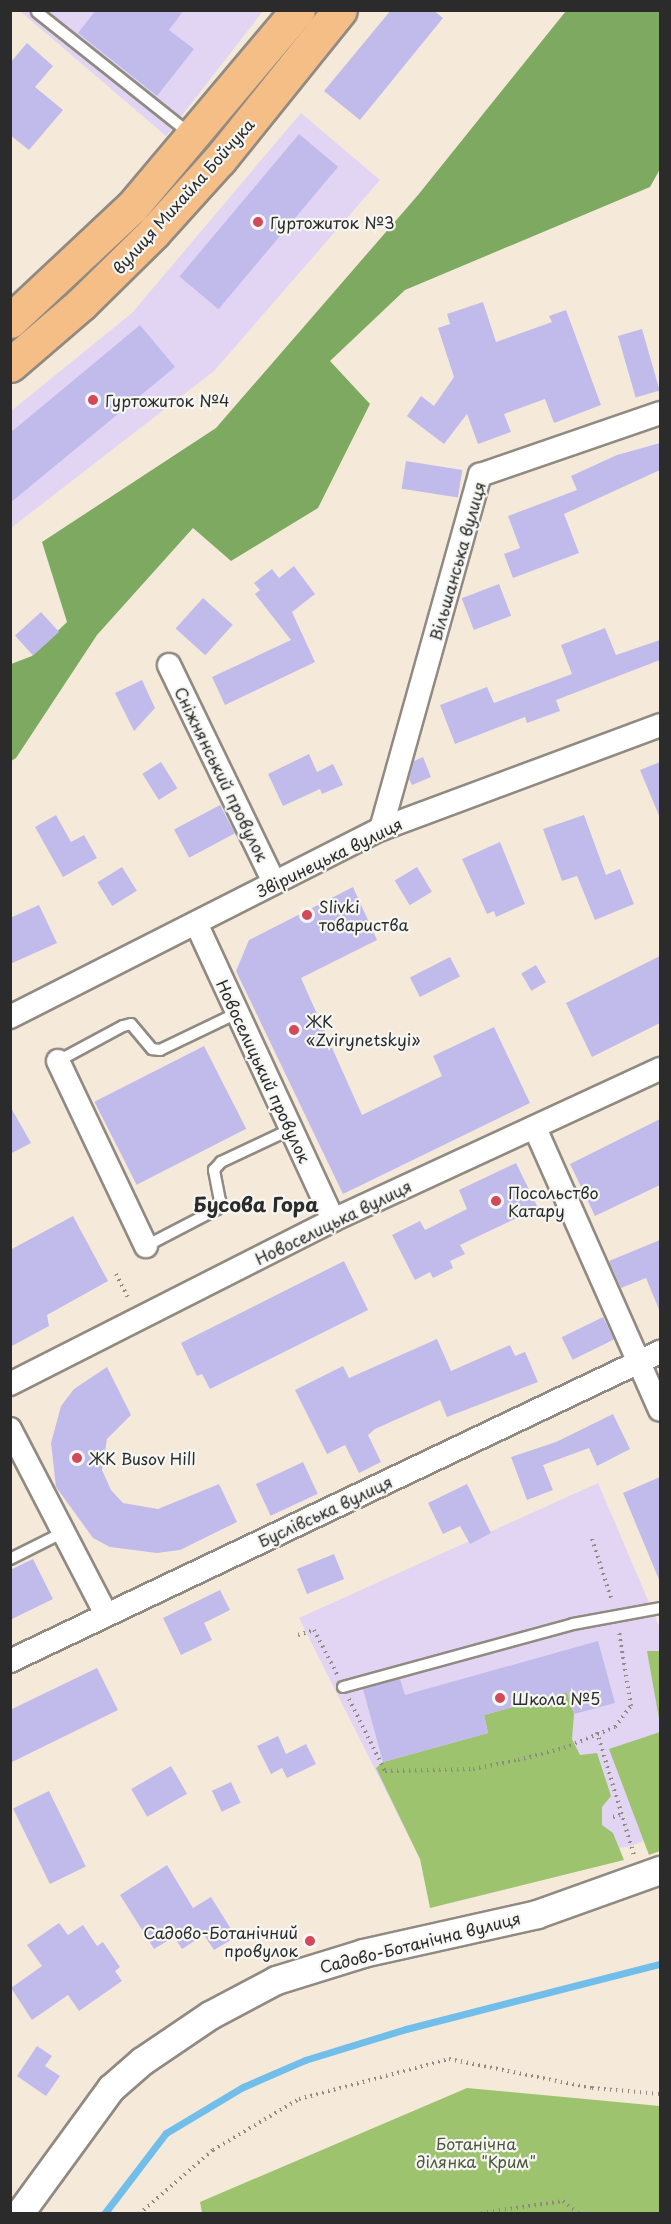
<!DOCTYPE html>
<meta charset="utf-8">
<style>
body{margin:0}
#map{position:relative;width:671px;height:2224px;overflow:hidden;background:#f5eada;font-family:"Playpen Sans",sans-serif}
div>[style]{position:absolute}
.built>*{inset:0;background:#e2d4f3}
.green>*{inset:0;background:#9dc36e}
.forest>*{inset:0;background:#7ea961}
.stream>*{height:7px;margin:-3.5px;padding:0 3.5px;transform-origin:3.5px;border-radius:3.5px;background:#71beeb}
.building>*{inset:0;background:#c1bbec;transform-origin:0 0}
.path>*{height:4px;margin-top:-2px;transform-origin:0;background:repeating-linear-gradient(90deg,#908a82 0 1.5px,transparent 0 6px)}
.roads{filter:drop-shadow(2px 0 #908a82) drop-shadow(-2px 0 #908a82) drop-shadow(0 2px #908a82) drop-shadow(0 -2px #908a82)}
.service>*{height:10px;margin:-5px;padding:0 5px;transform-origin:5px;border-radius:5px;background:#fff}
.minor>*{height:22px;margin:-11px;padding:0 11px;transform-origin:11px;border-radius:11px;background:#fff}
.tertiary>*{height:27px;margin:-13.5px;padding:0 13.5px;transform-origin:13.5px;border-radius:13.5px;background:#fff}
.primary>*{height:33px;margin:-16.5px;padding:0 16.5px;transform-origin:16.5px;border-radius:16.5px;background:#f5be86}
.dots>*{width:16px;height:16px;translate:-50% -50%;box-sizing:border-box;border:3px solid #f6f6f2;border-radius:50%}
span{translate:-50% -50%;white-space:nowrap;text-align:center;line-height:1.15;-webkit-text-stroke:4.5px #f6f6f2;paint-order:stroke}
.street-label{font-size:16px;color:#2b2b2b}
.poi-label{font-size:16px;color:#2b2b2b}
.left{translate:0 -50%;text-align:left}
.right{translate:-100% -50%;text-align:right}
.park-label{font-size:16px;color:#4d593f}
.quarter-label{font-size:20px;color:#2b2b2b;font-weight:700}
.frame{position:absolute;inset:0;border:12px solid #2b2b2b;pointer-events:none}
</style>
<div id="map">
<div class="built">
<div style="clip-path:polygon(20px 11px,263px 11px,166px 136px)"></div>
<div style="clip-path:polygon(301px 113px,380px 180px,214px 371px,11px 528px,11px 411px,132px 313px)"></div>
<div style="clip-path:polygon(598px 1483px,660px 1628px,660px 1815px,637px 1823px,644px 1841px,631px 1846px,619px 1848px,613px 1833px,420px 1859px,299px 1618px)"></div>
</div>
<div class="green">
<div style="clip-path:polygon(647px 1651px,660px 1651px,660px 1724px)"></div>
<div style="clip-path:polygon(567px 1692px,574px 1714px,572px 1739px,580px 1755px,597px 1753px,611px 1796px,602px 1807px,602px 1825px,613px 1833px,624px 1860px,430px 1908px,420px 1859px,376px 1768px,383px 1762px,488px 1733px,484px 1715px)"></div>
<div style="clip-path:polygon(660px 1732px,660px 1851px,649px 1855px,609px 1749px)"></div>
<div style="clip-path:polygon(467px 2088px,660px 2106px,660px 2213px,202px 2213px,200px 2202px)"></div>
</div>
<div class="forest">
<div style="clip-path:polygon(566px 11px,660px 11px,660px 169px,650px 187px,405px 290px,330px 361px,370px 404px,318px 508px,231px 561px,193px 528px,97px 635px,16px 758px,11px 761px,11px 664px,32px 656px,67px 622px,42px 542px,216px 428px,418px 195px)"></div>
</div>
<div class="stream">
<div style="left:104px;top:2214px;width:102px;rotate:-52.6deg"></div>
<div style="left:166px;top:2133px;width:90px;rotate:-30.9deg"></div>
<div style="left:243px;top:2087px;width:68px;rotate:-23.5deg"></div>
<div style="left:305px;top:2060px;width:106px;rotate:-17.1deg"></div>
<div style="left:406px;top:2029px;width:262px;rotate:-14.4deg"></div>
</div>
<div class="building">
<div style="clip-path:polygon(96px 10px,184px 10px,169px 30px,194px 49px,157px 96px,78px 33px)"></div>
<div style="clip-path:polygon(391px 10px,433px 10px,443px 18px,360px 120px,324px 91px)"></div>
<div style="clip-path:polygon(27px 43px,53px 66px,35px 87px,63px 110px,29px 150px,10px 135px,10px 63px)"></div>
<div style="left:299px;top:134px;width:51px;height:186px;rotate:40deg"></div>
<div style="clip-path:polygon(483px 302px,496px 342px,552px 322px,549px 316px,566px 310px,601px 405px,554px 423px,545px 399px,504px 414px,511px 432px,478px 444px,467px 414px,444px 444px,407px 416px,421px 396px,434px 406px,454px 377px,438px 328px,450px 324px,447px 314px)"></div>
<div style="clip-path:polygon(140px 325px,175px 367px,10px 503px,10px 433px)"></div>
<div style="left:642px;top:329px;width:64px;height:25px;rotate:74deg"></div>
<div style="clip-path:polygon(660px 443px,660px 470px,564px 514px,579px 553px,513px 578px,504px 554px,520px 548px,508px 516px,577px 490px,571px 476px,617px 455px)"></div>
<div style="left:406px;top:461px;width:57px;height:28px;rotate:9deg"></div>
<div style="clip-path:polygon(294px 566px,315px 594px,292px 612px,315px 662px,225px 705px,212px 677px,291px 640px,255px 594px,260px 590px,254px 583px,272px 569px,279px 578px)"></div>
<div style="left:499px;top:584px;width:34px;height:40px;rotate:69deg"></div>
<div style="left:203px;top:598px;width:40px;height:41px;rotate:42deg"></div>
<div style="left:41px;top:612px;width:27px;height:35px;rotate:48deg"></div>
<div style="clip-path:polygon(605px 628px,616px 655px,660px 640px,660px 660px,556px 700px,560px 711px,527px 723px,525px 717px,455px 744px,440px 705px,487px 687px,494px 703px,572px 674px,561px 645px)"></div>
<div style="clip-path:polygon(142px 680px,155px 708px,134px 731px,115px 693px)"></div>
<div style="clip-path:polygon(309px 754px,317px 772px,333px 764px,343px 785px,322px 794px,320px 789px,283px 806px,268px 774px)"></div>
<div style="clip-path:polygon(423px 757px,431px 777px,412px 785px,409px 779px,414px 761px)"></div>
<div style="left:161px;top:762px;width:31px;height:22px;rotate:58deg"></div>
<div style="clip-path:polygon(660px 762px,660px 818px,640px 770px)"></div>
<div style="left:220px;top:805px;width:32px;height:52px;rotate:62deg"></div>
<div style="clip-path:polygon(56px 815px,71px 842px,84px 835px,97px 858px,63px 877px,35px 827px)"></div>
<div style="clip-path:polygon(584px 815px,606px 875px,620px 869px,634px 904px,595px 920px,577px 876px,562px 881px,543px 829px)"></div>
<div style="clip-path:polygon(500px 842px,525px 904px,496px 917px,494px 911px,487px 914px,462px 859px)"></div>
<div style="left:122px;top:867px;width:28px;height:29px;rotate:58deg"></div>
<div style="left:417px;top:867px;width:29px;height:26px;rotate:59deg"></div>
<div style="clip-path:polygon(353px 887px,377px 940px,301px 978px,362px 1115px,442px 1076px,433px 1056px,494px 1027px,530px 1103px,343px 1194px,236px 971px,249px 940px)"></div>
<div style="clip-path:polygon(39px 905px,57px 943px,10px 964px,10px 918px)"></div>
<div style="clip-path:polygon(660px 956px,660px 1023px,592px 1057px,566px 1003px)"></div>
<div style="left:450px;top:957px;width:22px;height:45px;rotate:63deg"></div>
<div style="left:536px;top:965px;width:20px;height:17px;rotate:60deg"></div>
<div style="left:204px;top:1046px;width:93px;height:123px;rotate:63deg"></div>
<div style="clip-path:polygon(10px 1106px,31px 1143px,10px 1154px)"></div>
<div style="clip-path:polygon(660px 1119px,660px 1185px,595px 1216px,570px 1164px)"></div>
<div style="clip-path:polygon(516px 1163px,538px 1208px,460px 1245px,465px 1254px,450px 1261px,453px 1268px,433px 1278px,430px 1272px,415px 1280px,392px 1235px,420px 1221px,425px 1230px,467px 1209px,459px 1190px)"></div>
<div style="clip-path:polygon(73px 1216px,108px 1281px,47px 1315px,49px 1326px,10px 1347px,10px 1250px)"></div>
<div style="clip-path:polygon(660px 1240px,660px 1312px,646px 1278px,621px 1288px,609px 1261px)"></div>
<div style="clip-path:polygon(344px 1261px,368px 1310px,210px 1389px,202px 1374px,197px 1376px,181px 1343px)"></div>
<div style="left:603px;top:1317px;width:25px;height:46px;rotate:64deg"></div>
<div style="clip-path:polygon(437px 1339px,451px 1371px,510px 1345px,515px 1356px,525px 1352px,538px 1382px,447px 1417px,440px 1400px,375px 1429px,368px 1435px,381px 1462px,359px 1473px,345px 1445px,327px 1454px,295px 1390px,343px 1366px,349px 1378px)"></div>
<div style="clip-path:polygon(107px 1367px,131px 1415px,107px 1439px,102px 1470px,111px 1490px,123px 1503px,158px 1509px,219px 1484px,237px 1522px,180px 1550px,157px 1553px,110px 1547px,93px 1538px,56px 1487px,51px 1443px,61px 1406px,74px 1389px)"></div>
<div style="clip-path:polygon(613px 1414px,630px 1449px,597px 1466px,589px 1448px,543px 1465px,553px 1490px,527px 1500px,511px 1457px,556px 1442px)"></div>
<div style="left:303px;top:1462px;width:35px;height:52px;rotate:65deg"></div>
<div style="clip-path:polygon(660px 1477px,660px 1582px,623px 1493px)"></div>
<div style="clip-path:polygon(467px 1484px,491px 1533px,470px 1544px,460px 1526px,443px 1534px,428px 1503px)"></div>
<div style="left:334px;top:1554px;width:27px;height:40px;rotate:68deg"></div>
<div style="clip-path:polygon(33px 1559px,53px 1599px,10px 1620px,10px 1570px)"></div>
<div style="clip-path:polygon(220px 1590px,230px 1610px,204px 1623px,212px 1640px,181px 1655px,163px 1618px)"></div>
<div style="clip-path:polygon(598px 1641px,615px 1703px,574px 1714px,567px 1692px,484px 1715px,488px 1733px,383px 1762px,363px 1689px,400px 1679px,405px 1695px)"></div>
<div style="clip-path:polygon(97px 1668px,118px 1710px,10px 1763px,10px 1710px)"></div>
<div style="clip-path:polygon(278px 1736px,286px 1754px,306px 1744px,316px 1764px,287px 1778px,282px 1768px,271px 1774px,257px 1746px)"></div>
<div style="left:171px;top:1766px;width:32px;height:46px;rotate:60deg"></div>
<div style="left:231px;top:1782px;width:23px;height:21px;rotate:65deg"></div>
<div style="left:49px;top:1791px;width:84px;height:40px;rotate:64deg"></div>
<div style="clip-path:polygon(167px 1865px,193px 1908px,211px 1897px,236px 1937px,214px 1950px,204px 1935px,182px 1949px,174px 1937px,154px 1949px,120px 1895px)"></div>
<div style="clip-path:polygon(59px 1923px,68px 1935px,83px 1925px,97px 1946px,103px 1942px,120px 1967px,115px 1971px,122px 1981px,79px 2011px,68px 1995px,32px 2020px,11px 1988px,42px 1966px,27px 1945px)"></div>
<div style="clip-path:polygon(37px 2046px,52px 2056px,45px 2066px,60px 2076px,46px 2096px,17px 2076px)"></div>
</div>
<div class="path">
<div style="left:116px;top:1274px;width:28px;rotate:63deg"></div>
<div style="left:592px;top:1539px;width:65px;rotate:72.1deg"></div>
<div style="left:298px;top:1635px;width:17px;rotate:-17deg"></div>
<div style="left:314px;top:1630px;width:50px;rotate:62.4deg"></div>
<div style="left:349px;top:1699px;width:80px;rotate:63.4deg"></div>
<div style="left:385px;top:1771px;width:88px;rotate:-1.3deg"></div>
<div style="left:473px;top:1769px;width:46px;rotate:-11.3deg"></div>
<div style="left:518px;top:1760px;width:48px;rotate:-14.6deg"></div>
<div style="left:564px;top:1748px;width:55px;rotate:-22.4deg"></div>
<div style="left:615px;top:1727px;width:26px;rotate:-53deg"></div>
<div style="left:631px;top:1706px;width:75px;rotate:-99.2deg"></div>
<div style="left:597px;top:1732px;width:128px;rotate:73.3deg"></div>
<div style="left:613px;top:1817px;width:9px;rotate:-18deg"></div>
<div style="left:139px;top:2214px;width:98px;rotate:-40.9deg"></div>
<div style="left:213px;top:2150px;width:100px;rotate:-30.7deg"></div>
<div style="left:299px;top:2099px;width:155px;rotate:-14.9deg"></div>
<div style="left:449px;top:2059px;width:146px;rotate:11.5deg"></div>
<div style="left:592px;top:2088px;width:68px;rotate:5deg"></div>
<div style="left:475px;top:2214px;width:89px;rotate:-8.4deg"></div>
<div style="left:563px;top:2201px;width:21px;rotate:39deg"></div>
</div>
<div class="roads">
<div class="service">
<div style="left:37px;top:12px;width:194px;rotate:38.5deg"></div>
<div style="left:58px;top:1061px;width:74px;rotate:-28.3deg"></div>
<div style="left:123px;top:1026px;width:8px;rotate:-14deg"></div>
<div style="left:131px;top:1024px;width:33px;rotate:50deg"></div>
<div style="left:152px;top:1049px;width:8px;rotate:7deg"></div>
<div style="left:160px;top:1050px;width:85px;rotate:-25.7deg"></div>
<div style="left:146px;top:1246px;width:80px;rotate:-27.5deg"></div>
<div style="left:217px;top:1209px;width:9px;rotate:-69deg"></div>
<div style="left:220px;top:1201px;width:32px;rotate:-101deg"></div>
<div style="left:214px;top:1170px;width:11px;rotate:-49deg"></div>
<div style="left:221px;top:1162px;width:77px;rotate:-25.2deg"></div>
<div style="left:10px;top:1559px;width:60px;rotate:-26.6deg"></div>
<div style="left:343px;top:1687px;width:238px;rotate:-15.3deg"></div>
<div style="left:573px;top:1624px;width:88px;rotate:-10.4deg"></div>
</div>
<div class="minor">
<div style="left:169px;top:665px;width:241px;rotate:64.2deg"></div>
<div style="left:381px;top:829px;width:368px;rotate:-74.4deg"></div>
<div style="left:480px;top:475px;width:190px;rotate:-19deg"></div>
<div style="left:196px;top:923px;width:327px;rotate:65.2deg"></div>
<div style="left:10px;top:1017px;width:416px;rotate:-26.9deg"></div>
<div style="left:381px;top:829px;width:298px;rotate:-20.4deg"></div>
<div style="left:58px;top:1061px;width:205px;rotate:64.6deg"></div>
<div style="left:535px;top:1128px;width:308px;rotate:66.1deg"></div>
<div style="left:10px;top:1384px;width:362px;rotate:-26.9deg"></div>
<div style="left:333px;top:1220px;width:360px;rotate:-24.8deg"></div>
<div style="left:10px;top:1429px;width:208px;rotate:62.6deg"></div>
<div style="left:10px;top:1661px;width:720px;rotate:-25.43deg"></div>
</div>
<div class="tertiary">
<div style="left:19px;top:2214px;width:156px;rotate:-53.9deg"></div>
<div style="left:111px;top:2088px;width:41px;rotate:-41.1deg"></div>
<div style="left:142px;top:2061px;width:82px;rotate:-34.1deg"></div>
<div style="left:210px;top:2015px;width:75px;rotate:-27.9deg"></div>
<div style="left:276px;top:1980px;width:91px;rotate:-17.2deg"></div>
<div style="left:363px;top:1953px;width:178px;rotate:-12.6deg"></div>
<div style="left:537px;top:1914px;width:131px;rotate:-19.7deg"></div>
</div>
<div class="primary">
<div style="left:10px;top:321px;width:167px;rotate:-43.1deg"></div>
<div style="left:132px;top:207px;width:258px;rotate:-49.9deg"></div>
<div style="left:10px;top:365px;width:94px;rotate:-40.7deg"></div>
<div style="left:81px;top:304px;width:103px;rotate:-44.6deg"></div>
<div style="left:154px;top:232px;width:98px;rotate:-47.9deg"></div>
<div style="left:220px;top:159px;width:191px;rotate:-51.2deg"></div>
</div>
</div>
<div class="dots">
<div style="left:258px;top:222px;background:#d1495b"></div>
<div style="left:93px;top:400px;background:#d1495b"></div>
<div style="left:307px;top:915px;background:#d1495b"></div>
<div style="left:294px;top:1030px;background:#d1495b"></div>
<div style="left:496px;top:1201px;background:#d1495b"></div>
<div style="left:77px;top:1458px;background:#d1495b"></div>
<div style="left:500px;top:1698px;background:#d1495b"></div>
<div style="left:310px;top:1941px;background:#d1495b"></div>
</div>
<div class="street-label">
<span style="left:183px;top:196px;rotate:-48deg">вулиця Михайла Бойчука</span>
<span style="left:457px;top:561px;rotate:-74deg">Вільшанська вулиця</span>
<span style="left:222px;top:774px;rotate:64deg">Сніжнянський провулок</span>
<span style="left:329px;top:857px;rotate:-26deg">Звіринецька вулиця</span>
<span style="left:264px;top:1071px;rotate:65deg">Новоселицький провулок</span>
<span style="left:333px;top:1222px;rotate:-26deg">Новоселицька вулиця</span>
<span style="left:325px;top:1511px;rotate:-25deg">Буслівська вулиця</span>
<span style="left:420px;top:1942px;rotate:-14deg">Садово-Ботанічна вулиця</span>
</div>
<div class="poi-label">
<span class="left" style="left:270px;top:222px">Гуртожиток №3</span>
<span class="left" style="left:105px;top:400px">Гуртожиток №4</span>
<span class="left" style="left:319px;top:915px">Slivki<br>товариства</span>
<span class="left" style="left:306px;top:1030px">ЖК<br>«Zvirynetskyi»</span>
<span class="left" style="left:508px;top:1201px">Посольство<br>Катару</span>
<span class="left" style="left:89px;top:1458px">ЖК Busov Hill</span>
<span class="left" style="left:512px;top:1698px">Школа №5</span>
<span class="right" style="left:298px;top:1941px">Садово-Ботанічний<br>провулок</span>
</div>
<div class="park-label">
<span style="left:476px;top:2152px">Ботанічна<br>ділянка "Крим"</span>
</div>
<div class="quarter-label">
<span style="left:256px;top:1204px">Бусова Гора</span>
</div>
<div class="frame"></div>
</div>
